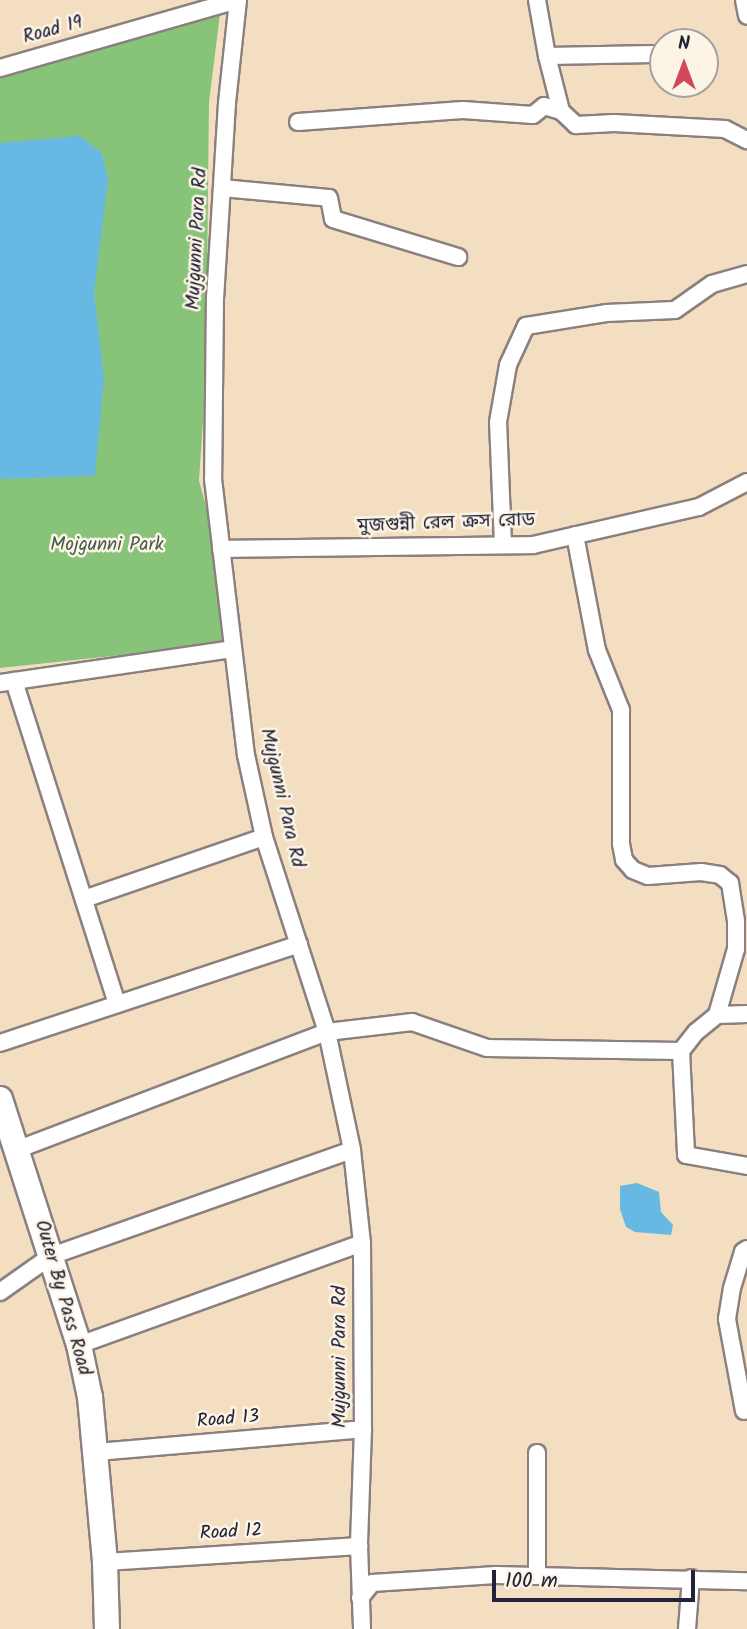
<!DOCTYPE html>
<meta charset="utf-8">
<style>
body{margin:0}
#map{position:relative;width:747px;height:1629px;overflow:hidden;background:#f4dec1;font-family:Kalam,"Noto Sans Bengali",sans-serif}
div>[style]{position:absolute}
.green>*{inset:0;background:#87c47a}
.water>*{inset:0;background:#67b8e2}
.roads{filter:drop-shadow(2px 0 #8b807e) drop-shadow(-2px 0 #8b807e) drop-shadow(0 2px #8b807e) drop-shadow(0 -2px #8b807e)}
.street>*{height:16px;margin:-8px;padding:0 8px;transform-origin:8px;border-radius:8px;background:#fff}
.primary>*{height:24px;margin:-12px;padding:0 12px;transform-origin:12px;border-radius:12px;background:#fff}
span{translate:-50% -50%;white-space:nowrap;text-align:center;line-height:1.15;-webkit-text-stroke:5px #fcf5e5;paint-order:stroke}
.street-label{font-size:19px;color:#22223b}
.park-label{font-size:19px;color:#455b51}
.north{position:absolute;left:649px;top:28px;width:70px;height:70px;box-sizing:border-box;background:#fcf5e5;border:2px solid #a5a1a1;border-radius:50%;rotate:0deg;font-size:19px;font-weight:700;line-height:28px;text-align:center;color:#22223b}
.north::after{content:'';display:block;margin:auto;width:24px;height:32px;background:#d1495b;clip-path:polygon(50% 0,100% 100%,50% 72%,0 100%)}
.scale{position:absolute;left:492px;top:1570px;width:203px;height:32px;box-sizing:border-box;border:4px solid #22223b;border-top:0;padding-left:9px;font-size:21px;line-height:24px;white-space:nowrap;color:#22223b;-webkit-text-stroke:5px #fcf5e5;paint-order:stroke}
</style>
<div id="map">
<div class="green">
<div style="clip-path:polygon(220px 14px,209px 102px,206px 375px,199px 481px,218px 549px,225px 644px,0 668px,0 74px)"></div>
</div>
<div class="water">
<div style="clip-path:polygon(80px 136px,102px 153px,108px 180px,94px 293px,104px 379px,95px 476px,0 479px,0 143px)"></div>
<div style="clip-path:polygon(637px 1183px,659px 1192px,661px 1212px,673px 1225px,671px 1235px,635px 1232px,626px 1227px,620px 1209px,620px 1186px)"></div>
</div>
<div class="roads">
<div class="street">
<div style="left:238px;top:0;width:104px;rotate:96.1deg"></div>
<div style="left:227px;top:103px;width:194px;rotate:93.5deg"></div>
<div style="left:215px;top:297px;width:182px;rotate:90.6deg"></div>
<div style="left:213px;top:479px;width:278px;rotate:83.2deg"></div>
<div style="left:246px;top:755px;width:84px;rotate:77.6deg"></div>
<div style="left:264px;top:837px;width:205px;rotate:72.1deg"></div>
<div style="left:327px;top:1032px;width:121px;rotate:78deg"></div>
<div style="left:352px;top:1150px;width:94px;rotate:83.9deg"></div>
<div style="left:362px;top:1243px;width:186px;rotate:89.7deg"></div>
<div style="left:363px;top:1429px;width:117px;rotate:92deg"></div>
<div style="left:359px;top:1546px;width:83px;rotate:87.9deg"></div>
<div style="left:537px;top:0;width:57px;rotate:79.9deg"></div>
<div style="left:547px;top:56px;width:57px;rotate:75.7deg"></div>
<div style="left:744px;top:0;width:16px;rotate:79deg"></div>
<div style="left:547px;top:56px;width:107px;rotate:-1.1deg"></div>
<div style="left:654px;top:54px;width:10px;rotate:29deg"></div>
<div style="left:0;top:68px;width:247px;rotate:-16deg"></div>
<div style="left:298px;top:122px;width:165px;rotate:-4.2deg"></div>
<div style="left:463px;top:110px;width:70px;rotate:4.1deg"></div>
<div style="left:533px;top:115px;width:14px;rotate:-39deg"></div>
<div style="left:544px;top:106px;width:18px;rotate:16deg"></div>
<div style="left:561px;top:111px;width:21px;rotate:43deg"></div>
<div style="left:576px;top:125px;width:38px;rotate:-3deg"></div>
<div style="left:614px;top:123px;width:111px;rotate:3.1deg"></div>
<div style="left:725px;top:129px;width:25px;rotate:27deg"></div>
<div style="left:222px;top:188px;width:107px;rotate:5.3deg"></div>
<div style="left:329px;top:198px;width:21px;rotate:79deg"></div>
<div style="left:333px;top:219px;width:131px;rotate:16.9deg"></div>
<div style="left:575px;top:535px;width:117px;rotate:79.2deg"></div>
<div style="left:597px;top:650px;width:65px;rotate:68.2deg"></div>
<div style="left:621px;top:710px;width:134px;rotate:90deg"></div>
<div style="left:621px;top:844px;width:16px;rotate:79deg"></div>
<div style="left:624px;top:860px;width:13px;rotate:48deg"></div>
<div style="left:633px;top:870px;width:16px;rotate:22deg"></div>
<div style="left:648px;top:876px;width:53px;rotate:-4.3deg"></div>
<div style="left:701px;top:872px;width:19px;rotate:9deg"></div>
<div style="left:720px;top:875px;width:13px;rotate:39deg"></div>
<div style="left:730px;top:883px;width:38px;rotate:81deg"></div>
<div style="left:736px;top:921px;width:28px;rotate:90deg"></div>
<div style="left:736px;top:949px;width:69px;rotate:106.1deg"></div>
<div style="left:503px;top:545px;width:123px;rotate:-92.3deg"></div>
<div style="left:498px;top:422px;width:58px;rotate:-80deg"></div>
<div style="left:508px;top:365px;width:43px;rotate:-65.2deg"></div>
<div style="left:526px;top:326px;width:81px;rotate:-9.2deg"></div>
<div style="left:606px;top:313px;width:69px;rotate:-2.5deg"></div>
<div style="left:675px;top:310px;width:45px;rotate:-35.1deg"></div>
<div style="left:712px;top:284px;width:36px;rotate:-16deg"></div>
<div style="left:221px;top:549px;width:312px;rotate:-0.7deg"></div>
<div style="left:533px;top:545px;width:170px;rotate:-12.9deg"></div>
<div style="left:699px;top:507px;width:54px;rotate:-27.5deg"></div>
<div style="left:14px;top:681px;width:339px;rotate:72.3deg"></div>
<div style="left:0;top:683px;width:235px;rotate:-8.3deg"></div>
<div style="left:84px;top:899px;width:190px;rotate:-19deg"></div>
<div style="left:0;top:1043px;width:315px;rotate:-18.3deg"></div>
<div style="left:681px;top:1051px;width:24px;rotate:-52deg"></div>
<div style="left:696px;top:1032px;width:27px;rotate:-39deg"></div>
<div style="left:717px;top:1015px;width:30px;rotate:-2deg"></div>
<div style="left:16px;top:1150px;width:333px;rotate:-20.8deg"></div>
<div style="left:327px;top:1032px;width:86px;rotate:-6.7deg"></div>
<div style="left:412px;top:1022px;width:79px;rotate:19.1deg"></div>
<div style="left:487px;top:1048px;width:194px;rotate:0.9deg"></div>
<div style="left:681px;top:1051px;width:104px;rotate:87.2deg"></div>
<div style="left:686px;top:1155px;width:62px;rotate:10.2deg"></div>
<div style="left:0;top:1292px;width:62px;rotate:-35.2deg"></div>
<div style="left:51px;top:1256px;width:319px;rotate:-19.4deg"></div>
<div style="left:79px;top:1345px;width:301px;rotate:-19.8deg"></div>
<div style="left:744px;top:1411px;width:94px;rotate:-100.5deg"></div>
<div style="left:727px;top:1319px;width:31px;rotate:-81deg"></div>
<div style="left:732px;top:1288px;width:38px;rotate:-73deg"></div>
<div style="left:743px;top:1252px;width:5px;rotate:-37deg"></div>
<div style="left:96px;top:1452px;width:268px;rotate:-4.9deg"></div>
<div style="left:537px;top:1453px;width:122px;rotate:90deg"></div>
<div style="left:105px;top:1562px;width:255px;rotate:-3.6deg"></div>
<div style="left:360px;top:1598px;width:19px;rotate:-51deg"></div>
<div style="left:372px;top:1583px;width:124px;rotate:-3.7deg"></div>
<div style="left:496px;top:1575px;width:251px;rotate:1.4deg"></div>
<div style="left:687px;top:1629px;width:51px;rotate:-85.5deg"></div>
</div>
<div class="primary">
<div style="left:0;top:1099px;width:258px;rotate:72.2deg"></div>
<div style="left:79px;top:1345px;width:53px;rotate:78.1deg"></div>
<div style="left:90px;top:1397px;width:166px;rotate:84.8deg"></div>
<div style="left:105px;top:1562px;width:67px;rotate:88.3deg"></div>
</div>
</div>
<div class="street-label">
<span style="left:53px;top:31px;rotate:-15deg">Road 19</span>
<span style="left:198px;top:239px;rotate:-87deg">Mujgunni Para Rd</span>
<span style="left:446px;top:524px;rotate:-2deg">মুজগুন্নী রেল ক্রস রোড</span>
<span style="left:281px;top:798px;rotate:77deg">Mujgunni Para Rd</span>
<span style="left:62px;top:1298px;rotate:74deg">Outer By Pass Road</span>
<span style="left:341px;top:1357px;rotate:-90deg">Mujgunni Para Rd</span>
<span style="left:228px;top:1420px;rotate:-5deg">Road 13</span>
<span style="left:231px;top:1533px;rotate:-3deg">Road 12</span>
</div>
<div class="park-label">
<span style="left:107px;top:546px">Mojgunni Park</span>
</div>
<div class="north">N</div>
<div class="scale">100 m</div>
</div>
